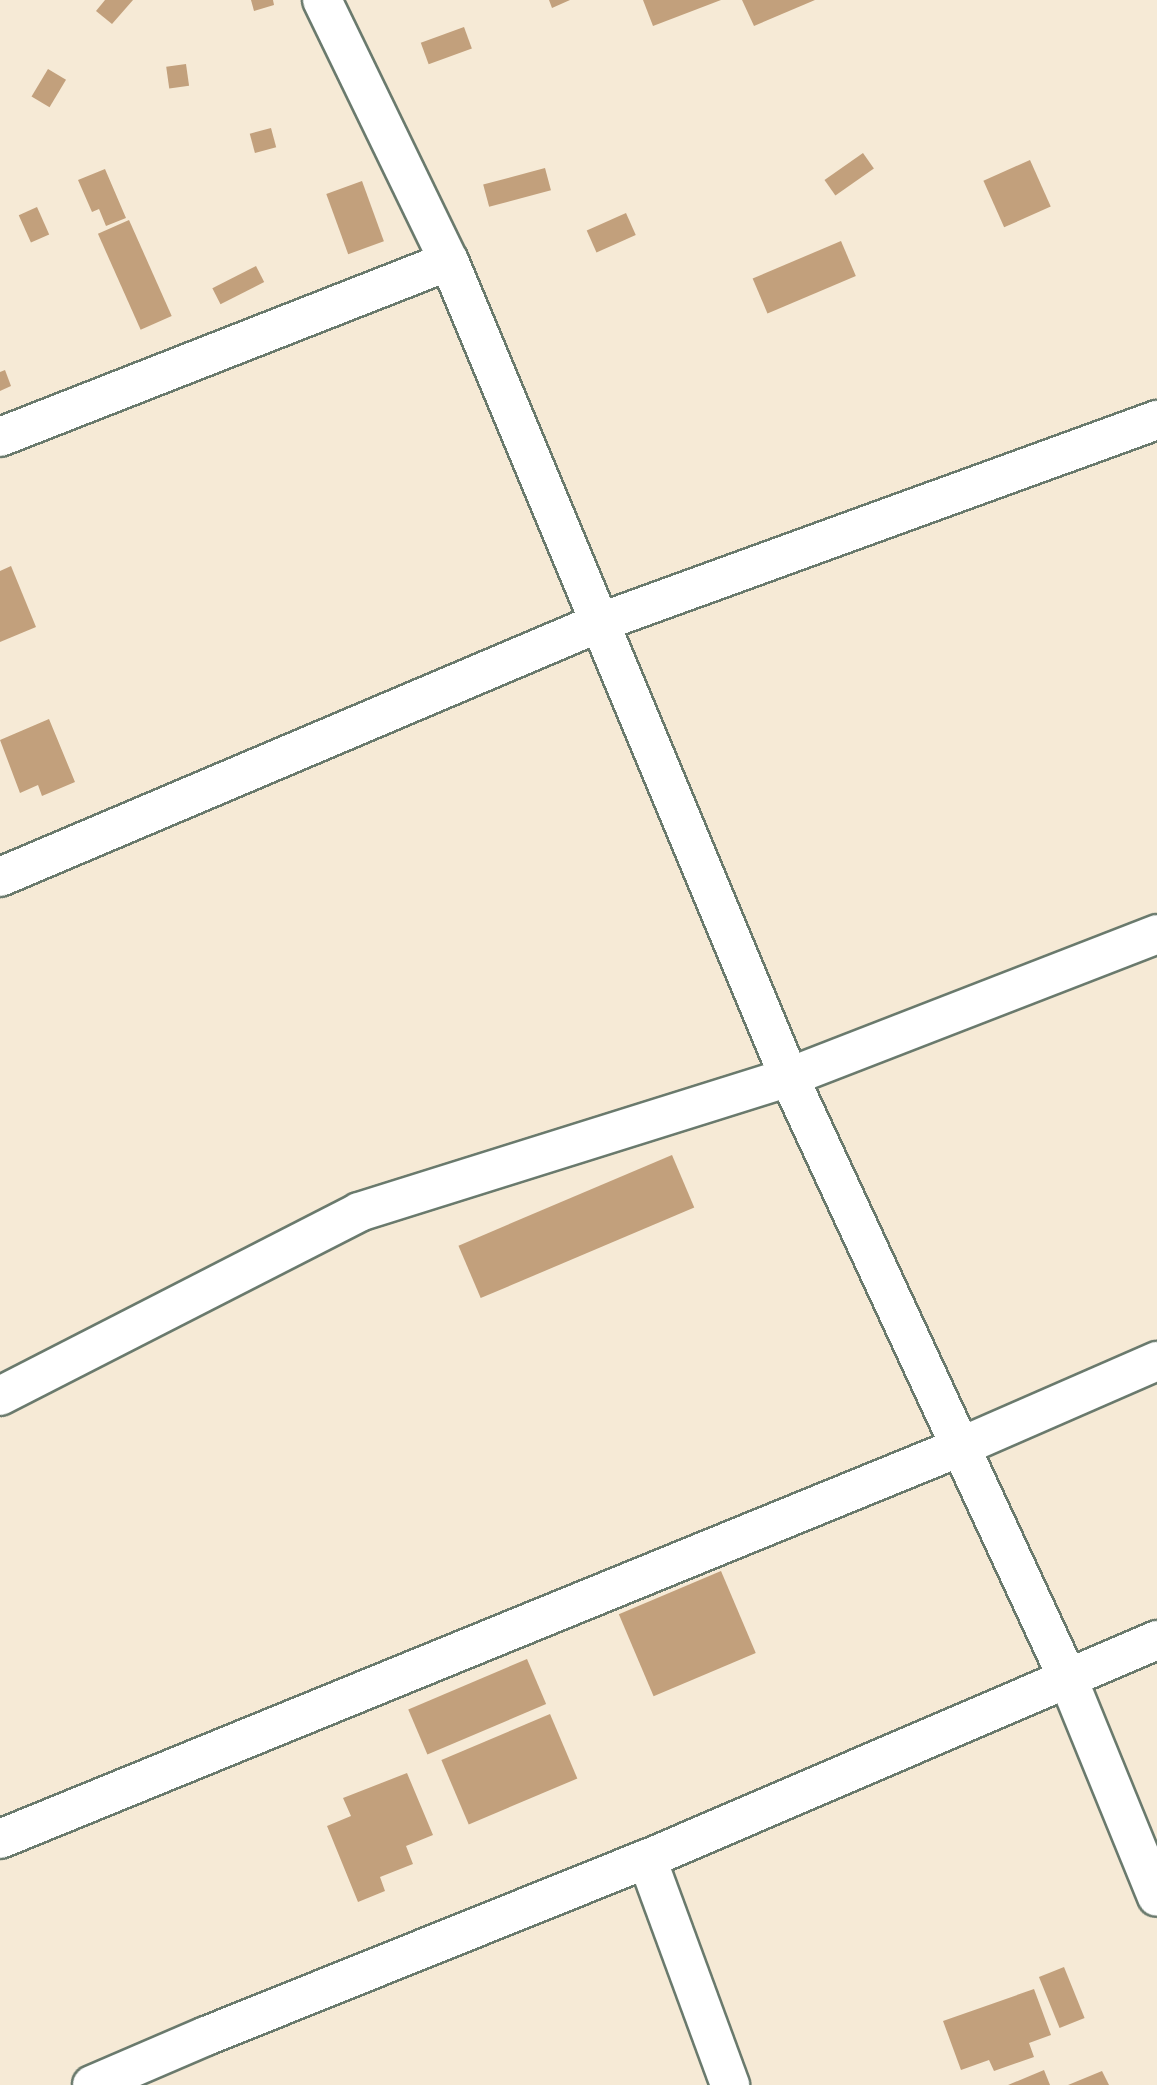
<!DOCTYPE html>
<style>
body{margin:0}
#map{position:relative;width:1157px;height:2085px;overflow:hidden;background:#f6ead6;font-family:"Indie Flower",sans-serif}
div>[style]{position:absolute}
.building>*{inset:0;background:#c2a07c;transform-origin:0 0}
.roads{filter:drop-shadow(2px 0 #6a7a6d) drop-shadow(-2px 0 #6a7a6d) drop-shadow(0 2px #6a7a6d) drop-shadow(0 -2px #6a7a6d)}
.street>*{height:38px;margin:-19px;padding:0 19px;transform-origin:19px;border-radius:19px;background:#fff}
span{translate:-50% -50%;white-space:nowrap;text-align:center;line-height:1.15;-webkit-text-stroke:6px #fff;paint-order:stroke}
</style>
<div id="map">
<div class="building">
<div style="clip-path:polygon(105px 0,133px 0,112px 24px,96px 11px)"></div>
<div style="clip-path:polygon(251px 0,273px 0,274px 5px,254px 11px)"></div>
<div style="clip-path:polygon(549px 0,570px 0,552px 8px)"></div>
<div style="clip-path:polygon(643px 0,721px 0,653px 26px)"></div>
<div style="clip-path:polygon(742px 0,815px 0,754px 26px)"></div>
<div style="left:464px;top:27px;width:23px;height:46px;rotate:70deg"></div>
<div style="left:186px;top:64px;width:22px;height:20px;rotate:82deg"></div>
<div style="left:48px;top:69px;width:21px;height:32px;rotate:31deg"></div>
<div style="left:271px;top:128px;width:20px;height:22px;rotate:75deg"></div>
<div style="left:863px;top:153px;width:19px;height:47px;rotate:55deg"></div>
<div style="left:1030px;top:160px;width:51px;height:51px;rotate:66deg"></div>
<div style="left:545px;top:168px;width:23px;height:64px;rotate:75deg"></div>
<div style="clip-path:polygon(105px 169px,126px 218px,106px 226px,99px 209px,92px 212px,78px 180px)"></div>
<div style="left:362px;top:181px;width:64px;height:38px;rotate:70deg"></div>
<div style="left:37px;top:207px;width:30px;height:20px;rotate:66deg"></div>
<div style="left:626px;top:213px;width:24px;height:43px;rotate:66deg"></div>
<div style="left:129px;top:220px;width:105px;height:34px;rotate:66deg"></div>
<div style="left:841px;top:241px;width:38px;height:96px;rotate:67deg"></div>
<div style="left:256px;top:266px;width:18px;height:49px;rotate:63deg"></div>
<div style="clip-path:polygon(5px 370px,11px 386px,0 391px,0 372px)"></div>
<div style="clip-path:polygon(11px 566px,36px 627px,0 642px,0 571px)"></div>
<div style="clip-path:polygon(49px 719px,75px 782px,42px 796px,38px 785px,20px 793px,0 740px)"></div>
<div style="left:672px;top:1155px;width:57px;height:232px;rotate:67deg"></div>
<div style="left:721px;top:1571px;width:89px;height:111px;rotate:67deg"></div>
<div style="left:527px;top:1659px;width:49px;height:129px;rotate:67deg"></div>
<div style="left:550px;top:1714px;width:70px;height:118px;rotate:67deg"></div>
<div style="clip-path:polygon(407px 1773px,433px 1835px,406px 1846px,413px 1864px,380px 1877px,385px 1891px,358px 1902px,327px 1826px,351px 1816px,343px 1798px)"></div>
<div style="left:1064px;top:1967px;width:55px;height:27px;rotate:68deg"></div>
<div style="clip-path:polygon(1034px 1989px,1051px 2035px,1029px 2043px,1034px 2057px,994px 2071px,989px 2060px,961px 2070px,943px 2021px)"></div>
<div style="clip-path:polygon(1044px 2070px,1050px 2085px,1008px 2085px)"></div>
<div style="clip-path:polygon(1102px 2071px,1109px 2085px,1068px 2085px)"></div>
</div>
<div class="roads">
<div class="street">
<div style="left:322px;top:0;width:290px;rotate:64.1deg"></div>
<div style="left:449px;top:261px;width:884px;rotate:67.38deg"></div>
<div style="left:789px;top:1077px;width:664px;rotate:65.13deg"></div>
<div style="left:1068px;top:1679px;width:235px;rotate:67.8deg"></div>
<div style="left:0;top:437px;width:482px;rotate:-21.4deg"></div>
<div style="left:0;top:877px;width:653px;rotate:-22.99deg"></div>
<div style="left:601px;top:622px;width:592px;rotate:-19.97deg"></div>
<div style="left:0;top:1396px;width:403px;rotate:-27.1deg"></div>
<div style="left:359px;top:1212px;width:451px;rotate:-17.4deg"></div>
<div style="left:789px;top:1077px;width:395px;rotate:-21.2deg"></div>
<div style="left:0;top:1839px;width:1037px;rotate:-22.21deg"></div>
<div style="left:960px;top:1447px;width:215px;rotate:-23.6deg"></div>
<div style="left:647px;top:1859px;width:241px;rotate:69.8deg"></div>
<div style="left:92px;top:2085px;width:124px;rotate:-23.3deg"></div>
<div style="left:206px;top:2036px;width:475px;rotate:-21.9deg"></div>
<div style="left:647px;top:1859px;width:555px;rotate:-23.24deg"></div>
</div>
</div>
</div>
